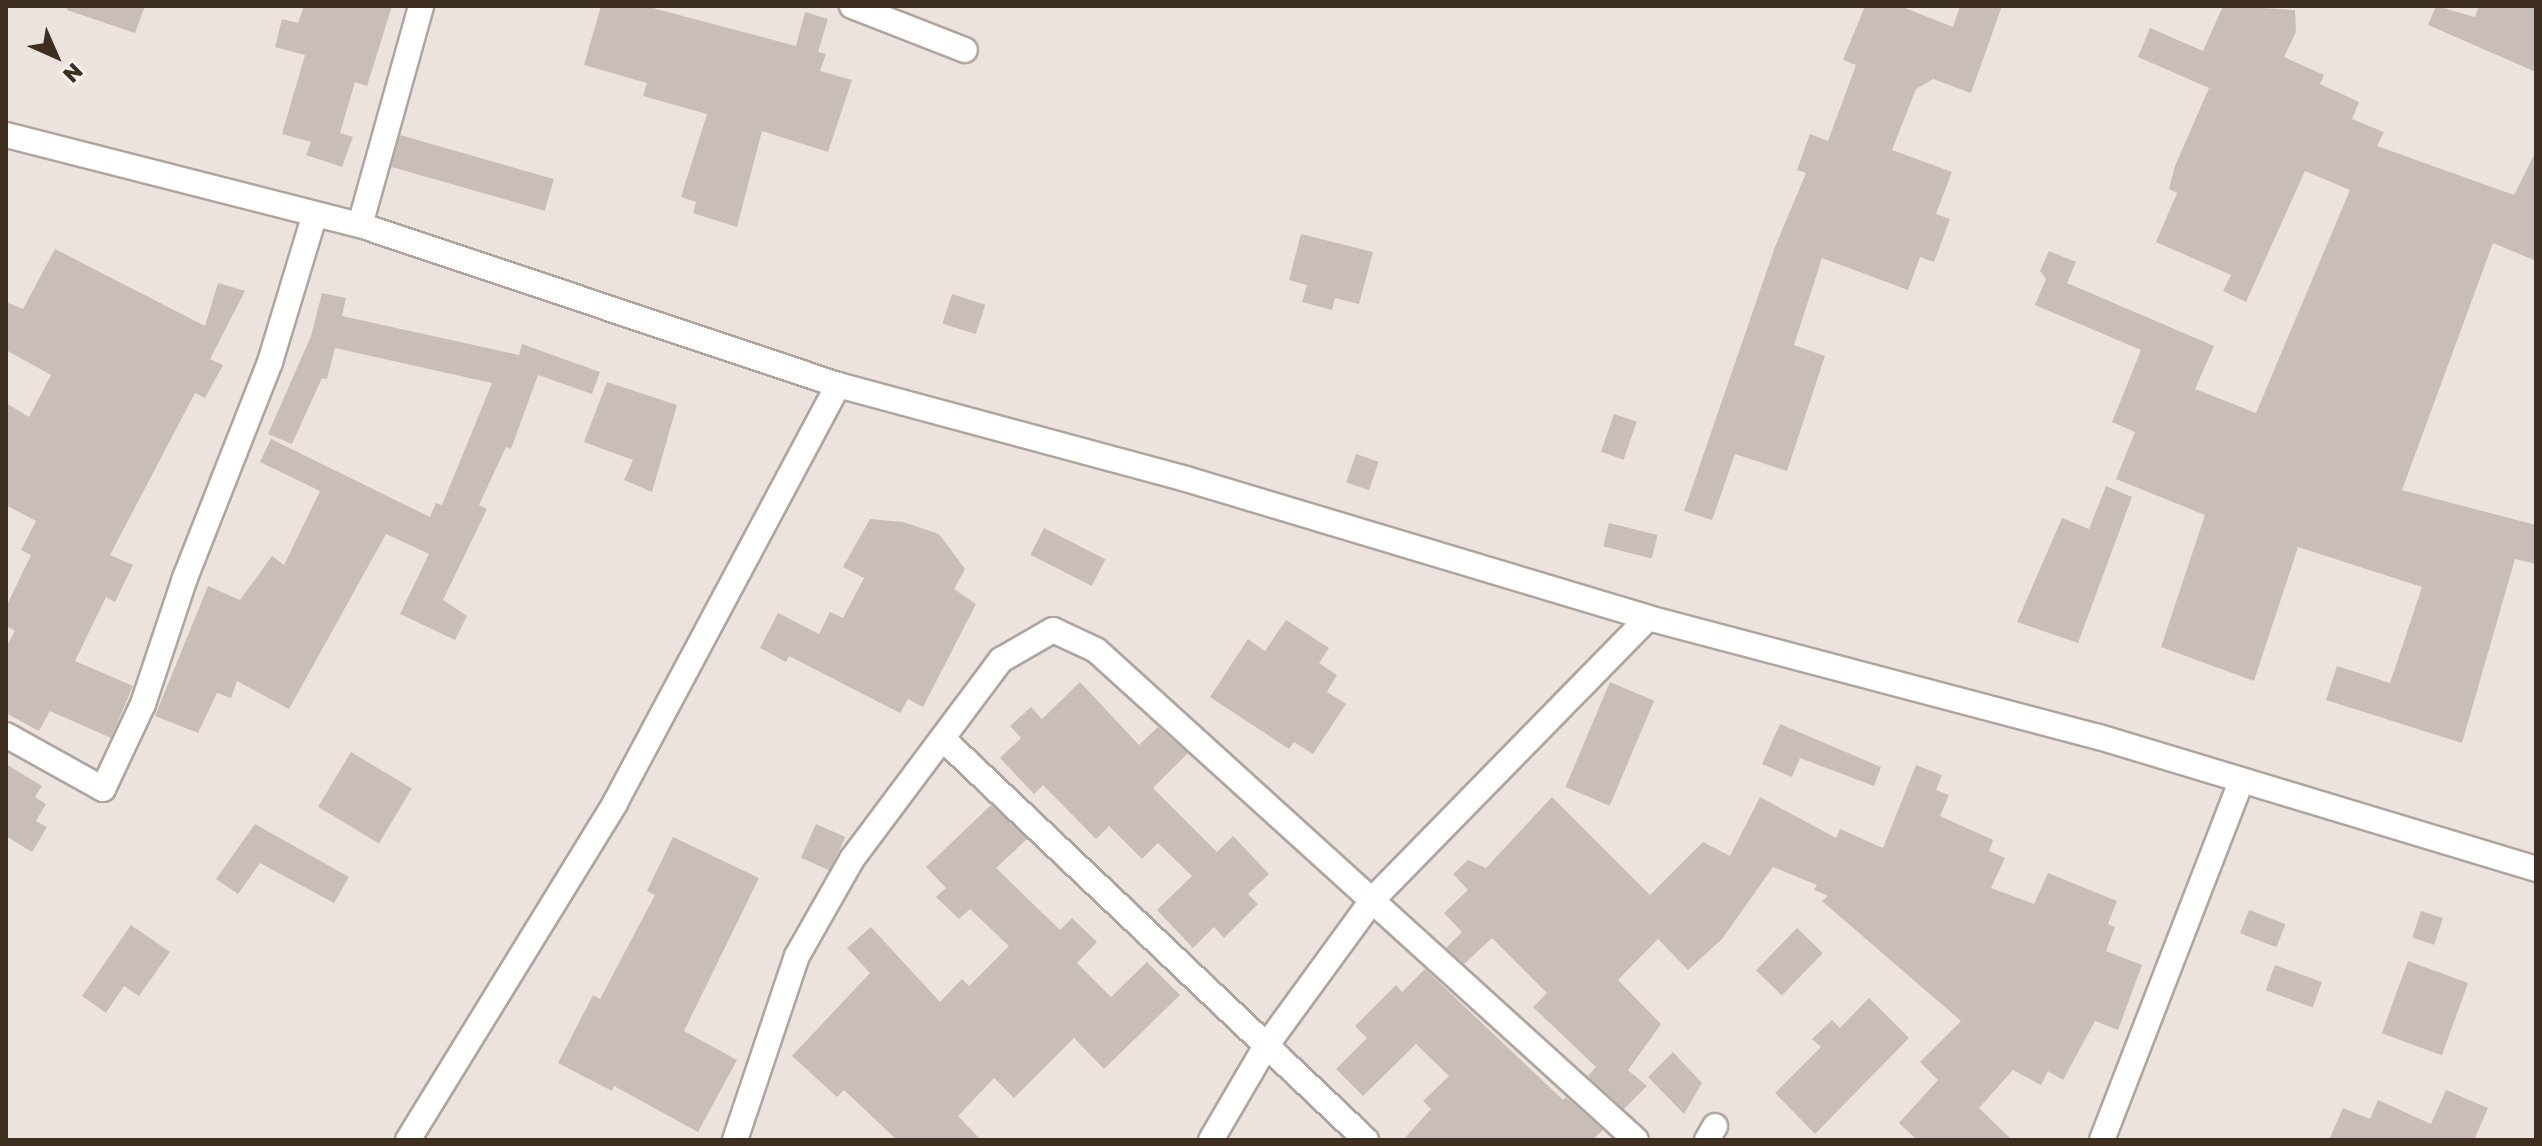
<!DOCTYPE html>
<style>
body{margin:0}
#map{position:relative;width:2542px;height:1146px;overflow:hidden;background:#ece3df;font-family:"Golos Text",sans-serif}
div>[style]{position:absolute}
.building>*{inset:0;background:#c9beb7;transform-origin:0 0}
.roads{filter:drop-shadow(2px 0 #b0a59e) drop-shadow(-2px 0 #b0a59e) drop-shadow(0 2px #b0a59e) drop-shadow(0 -2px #b0a59e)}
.street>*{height:24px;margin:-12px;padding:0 12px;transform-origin:12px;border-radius:12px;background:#fff}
.secondary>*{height:24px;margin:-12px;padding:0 12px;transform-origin:12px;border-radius:12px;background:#fff}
span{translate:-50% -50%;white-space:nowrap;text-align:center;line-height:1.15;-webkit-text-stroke:6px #f8f2f0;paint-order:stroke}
.frame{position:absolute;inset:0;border:8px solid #3d2e1f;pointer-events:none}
.north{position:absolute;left:16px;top:16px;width:80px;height:80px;-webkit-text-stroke:6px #f8f2f0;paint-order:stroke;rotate:135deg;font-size:22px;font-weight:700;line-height:32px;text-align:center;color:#3d2e1f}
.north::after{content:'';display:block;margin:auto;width:28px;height:36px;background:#3d2e1f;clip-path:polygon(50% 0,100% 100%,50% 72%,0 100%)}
</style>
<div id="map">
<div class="building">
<div style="clip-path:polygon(68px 6px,145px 6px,135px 33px,67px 10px)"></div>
<div style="clip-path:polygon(304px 6px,392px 6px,367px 86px,355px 82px,340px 133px,353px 137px,342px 167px,306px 155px,311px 142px,282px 134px,305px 55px,275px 47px,282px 19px,298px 23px)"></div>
<div style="clip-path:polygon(601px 6px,645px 6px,796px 46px,805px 12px,828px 19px,818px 52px,826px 54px,820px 71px,852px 80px,828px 152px,762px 131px,737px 227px,693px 213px,696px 202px,681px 197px,707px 114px,643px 96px,647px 83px,584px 65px)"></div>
<div style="clip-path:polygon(1865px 6px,1900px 6px,1953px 27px,1960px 6px,2002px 6px,1971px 93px,1933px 79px,1916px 89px,1892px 150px,1952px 172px,1936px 214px,1950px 219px,1934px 262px,1920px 257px,1908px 290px,1822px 258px,1794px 345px,1825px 356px,1787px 471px,1735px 454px,1712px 520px,1684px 511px,1775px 247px,1806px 173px,1797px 170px,1810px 134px,1828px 141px,1856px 65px,1843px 60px)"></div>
<div style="clip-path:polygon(2223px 6px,2295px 10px,2296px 32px,2284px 57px,2324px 75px,2320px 84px,2359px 102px,2352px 119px,2384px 132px,2377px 146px,2514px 195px,2536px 151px,2536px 261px,2493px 243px,2402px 490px,2536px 525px,2536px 564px,2515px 559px,2462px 743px,2326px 700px,2337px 666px,2390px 683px,2422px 587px,2298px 547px,2254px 681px,2161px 647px,2205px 515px,2116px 479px,2135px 432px,2112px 422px,2141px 350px,2035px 305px,2046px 279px,2040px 271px,2049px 251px,2076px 262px,2067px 283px,2214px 346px,2195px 389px,2256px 413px,2350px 190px,2305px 171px,2246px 302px,2223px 291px,2231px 275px,2156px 242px,2177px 193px,2169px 189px,2175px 166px,2209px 88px,2138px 57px,2150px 28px,2203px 51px)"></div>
<div style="clip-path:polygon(2436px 6px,2475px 17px,2479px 6px,2536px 6px,2536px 72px,2428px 25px)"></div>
<div style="left:400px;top:135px;width:160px;height:33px;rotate:16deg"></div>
<div style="clip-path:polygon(1301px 234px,1373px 252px,1359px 304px,1335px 298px,1332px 310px,1302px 302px,1307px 285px,1289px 280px)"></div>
<div style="clip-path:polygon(55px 249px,205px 326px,218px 283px,245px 291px,210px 359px,223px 365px,205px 398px,195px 393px,110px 555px,133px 565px,115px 602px,106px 597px,75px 661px,133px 686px,111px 738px,50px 711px,39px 731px,6px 713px,6px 647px,15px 631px,6px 626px,6px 607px,31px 555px,21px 550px,36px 521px,6px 505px,6px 403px,29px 417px,51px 375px,6px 350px,6px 302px,23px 309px)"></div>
<div style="clip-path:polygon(322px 293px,346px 298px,342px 316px,519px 355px,522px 344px,600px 372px,592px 394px,538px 375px,511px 449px,506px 447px,479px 505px,487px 509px,443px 600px,467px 616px,455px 640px,400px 614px,429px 554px,386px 534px,289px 709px,237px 681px,231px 698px,217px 693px,198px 733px,155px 716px,208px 586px,240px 600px,272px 556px,284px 565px,320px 491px,260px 462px,271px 439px,430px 517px,436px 503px,442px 505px,492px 383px,335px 348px,327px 379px,322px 378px,292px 444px,268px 434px,311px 336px)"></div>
<div style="left:952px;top:294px;width:35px;height:31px;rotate:18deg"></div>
<div style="clip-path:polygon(607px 382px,677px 405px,652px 492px,624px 480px,633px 460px,584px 442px)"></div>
<div style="left:1614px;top:414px;width:24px;height:40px;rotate:19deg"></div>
<div style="left:1356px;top:454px;width:24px;height:30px;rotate:19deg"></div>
<div style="clip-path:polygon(2106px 486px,2132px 497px,2078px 643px,2017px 622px,2062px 518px,2089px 529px)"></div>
<div style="clip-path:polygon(870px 519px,903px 522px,939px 534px,965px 569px,954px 589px,976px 604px,923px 707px,908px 699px,900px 713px,789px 656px,786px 662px,760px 648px,778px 613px,819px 634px,830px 612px,843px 618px,864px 578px,843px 567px)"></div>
<div style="left:1609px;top:523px;width:50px;height:24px;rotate:14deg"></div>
<div style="left:1044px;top:528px;width:69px;height:30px;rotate:27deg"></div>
<div style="clip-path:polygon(1286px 620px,1329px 648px,1319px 663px,1337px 675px,1327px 692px,1346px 704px,1313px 754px,1294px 742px,1289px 749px,1210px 697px,1248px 639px,1265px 651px)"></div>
<div style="clip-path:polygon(1080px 682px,1139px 745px,1158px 727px,1188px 753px,1153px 788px,1217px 852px,1233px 836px,1269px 874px,1248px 894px,1258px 904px,1224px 938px,1214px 927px,1193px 948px,1157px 910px,1192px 876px,1158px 843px,1142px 859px,1109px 826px,1096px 839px,1043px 785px,1034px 794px,1000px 758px,1021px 738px,1010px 726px,1031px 707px,1042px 719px)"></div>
<div style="left:1610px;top:682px;width:48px;height:114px;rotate:23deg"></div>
<div style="clip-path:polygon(1780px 724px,1881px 767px,1874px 786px,1800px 758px,1792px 777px,1762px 764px)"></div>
<div style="left:351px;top:752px;width:71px;height:64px;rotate:31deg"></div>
<div style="clip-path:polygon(6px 764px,42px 786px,35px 797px,46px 804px,36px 821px,47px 827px,32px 852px,6px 836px)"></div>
<div style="clip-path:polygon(1916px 765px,1942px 775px,1936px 790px,1949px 795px,1940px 816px,1993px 840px,1989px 851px,2005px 858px,1991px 888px,2034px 904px,2048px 873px,2117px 901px,2108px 924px,2115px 927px,2106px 951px,2142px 965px,2118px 1030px,2095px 1021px,2063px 1080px,2048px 1071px,2041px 1085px,2013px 1070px,1979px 1108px,2012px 1140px,1917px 1140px,1899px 1123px,1938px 1080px,1920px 1062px,1961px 1021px,1822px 901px,1828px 896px,1814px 890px,1817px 885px,1773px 867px,1722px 939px,1688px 970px,1658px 939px,1618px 980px,1661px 1024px,1628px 1070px,1647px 1086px,1624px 1109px,1588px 1076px,1596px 1067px,1533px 1007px,1547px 993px,1492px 938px,1464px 964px,1446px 948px,1462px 932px,1444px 913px,1468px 890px,1453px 874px,1468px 860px,1486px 868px,1552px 797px,1650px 895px,1703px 842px,1730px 856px,1760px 797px,1836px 838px,1840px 829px,1883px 848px)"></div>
<div style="clip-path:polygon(991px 805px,1027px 839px,996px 868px,1060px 930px,1072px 918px,1097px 942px,1077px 963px,1111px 997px,1147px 962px,1180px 995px,1104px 1069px,1074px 1038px,1014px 1098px,994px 1078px,958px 1116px,981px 1140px,897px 1140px,844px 1090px,837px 1097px,792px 1056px,870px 973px,847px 948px,871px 927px,940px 1002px,962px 979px,969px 986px,1009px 946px,970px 909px,959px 919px,936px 897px,946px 888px,926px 867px)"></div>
<div style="clip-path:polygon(255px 824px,349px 877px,334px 903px,260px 863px,238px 894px,216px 879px)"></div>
<div style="left:816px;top:824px;width:32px;height:37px;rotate:24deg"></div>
<div style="clip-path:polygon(673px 837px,759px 878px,684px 1031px,737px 1060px,698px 1132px,614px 1086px,612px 1091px,558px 1063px,593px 995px,600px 999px,655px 895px,647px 891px)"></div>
<div style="left:2249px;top:910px;width:39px;height:25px;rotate:21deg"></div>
<div style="left:2421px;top:911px;width:23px;height:28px;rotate:18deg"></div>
<div style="clip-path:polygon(131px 925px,170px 952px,139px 996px,124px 986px,106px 1013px,82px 996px)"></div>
<div style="left:1797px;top:928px;width:36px;height:59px;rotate:44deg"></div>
<div style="left:2408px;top:961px;width:64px;height:77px;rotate:20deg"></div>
<div style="left:2275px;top:965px;width:50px;height:27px;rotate:20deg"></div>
<div style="clip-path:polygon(1425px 969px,1563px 1100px,1566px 1097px,1603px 1130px,1592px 1140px,1403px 1140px,1431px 1109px,1423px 1101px,1449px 1076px,1416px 1044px,1363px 1096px,1336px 1069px,1367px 1038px,1355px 1026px,1396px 985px,1402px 992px)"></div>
<div style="clip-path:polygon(1869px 998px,1909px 1038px,1815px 1134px,1775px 1093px,1821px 1047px,1812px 1039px,1832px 1020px,1840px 1028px)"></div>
<div style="clip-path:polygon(1673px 1052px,1702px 1083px,1684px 1114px,1648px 1077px)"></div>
<div style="clip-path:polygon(2446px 1090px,2488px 1108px,2474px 1140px,2329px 1140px,2343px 1108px,2370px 1119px,2378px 1100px,2431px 1124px)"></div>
</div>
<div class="roads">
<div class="street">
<div style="left:852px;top:6px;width:121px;rotate:21.3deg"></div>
<div style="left:360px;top:225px;width:227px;rotate:-74.4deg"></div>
<div style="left:6px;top:735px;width:111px;rotate:29.1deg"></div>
<div style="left:103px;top:789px;width:94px;rotate:-64.8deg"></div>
<div style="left:143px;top:704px;width:133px;rotate:-71.6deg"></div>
<div style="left:185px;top:578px;width:232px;rotate:-68.5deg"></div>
<div style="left:270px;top:362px;width:152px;rotate:-73.1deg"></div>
<div style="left:943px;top:739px;width:583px;rotate:43.47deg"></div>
<div style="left:408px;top:1140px;width:395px;rotate:-58.4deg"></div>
<div style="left:615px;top:803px;width:474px;rotate:-61.9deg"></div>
<div style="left:735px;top:1140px;width:194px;rotate:-71.4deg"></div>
<div style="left:797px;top:956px;width:112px;rotate:-60.4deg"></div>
<div style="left:852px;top:859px;width:249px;rotate:-53.2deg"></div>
<div style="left:1001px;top:660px;width:60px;rotate:-30deg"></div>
<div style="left:1053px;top:630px;width:47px;rotate:24.9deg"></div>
<div style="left:1096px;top:650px;width:729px;rotate:42.22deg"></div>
<div style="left:1211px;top:1140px;width:109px;rotate:-59.7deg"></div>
<div style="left:1266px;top:1046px;width:183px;rotate:-53.9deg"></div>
<div style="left:1374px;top:898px;width:392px;rotate:-45.6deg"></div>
<div style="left:1707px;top:1140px;width:16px;rotate:-60deg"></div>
<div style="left:2102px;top:1140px;width:384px;rotate:-68.8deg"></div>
</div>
<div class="secondary">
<div style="left:6px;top:135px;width:365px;rotate:14.3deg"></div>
<div style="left:360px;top:225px;width:504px;rotate:18.51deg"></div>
<div style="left:838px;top:385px;width:360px;rotate:15.1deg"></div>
<div style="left:1186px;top:479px;width:482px;rotate:16.7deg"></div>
<div style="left:1648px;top:618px;width:466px;rotate:14.8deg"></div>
<div style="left:2099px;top:737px;width:457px;rotate:16.8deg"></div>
</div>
</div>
<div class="frame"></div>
<div class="north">N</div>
</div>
